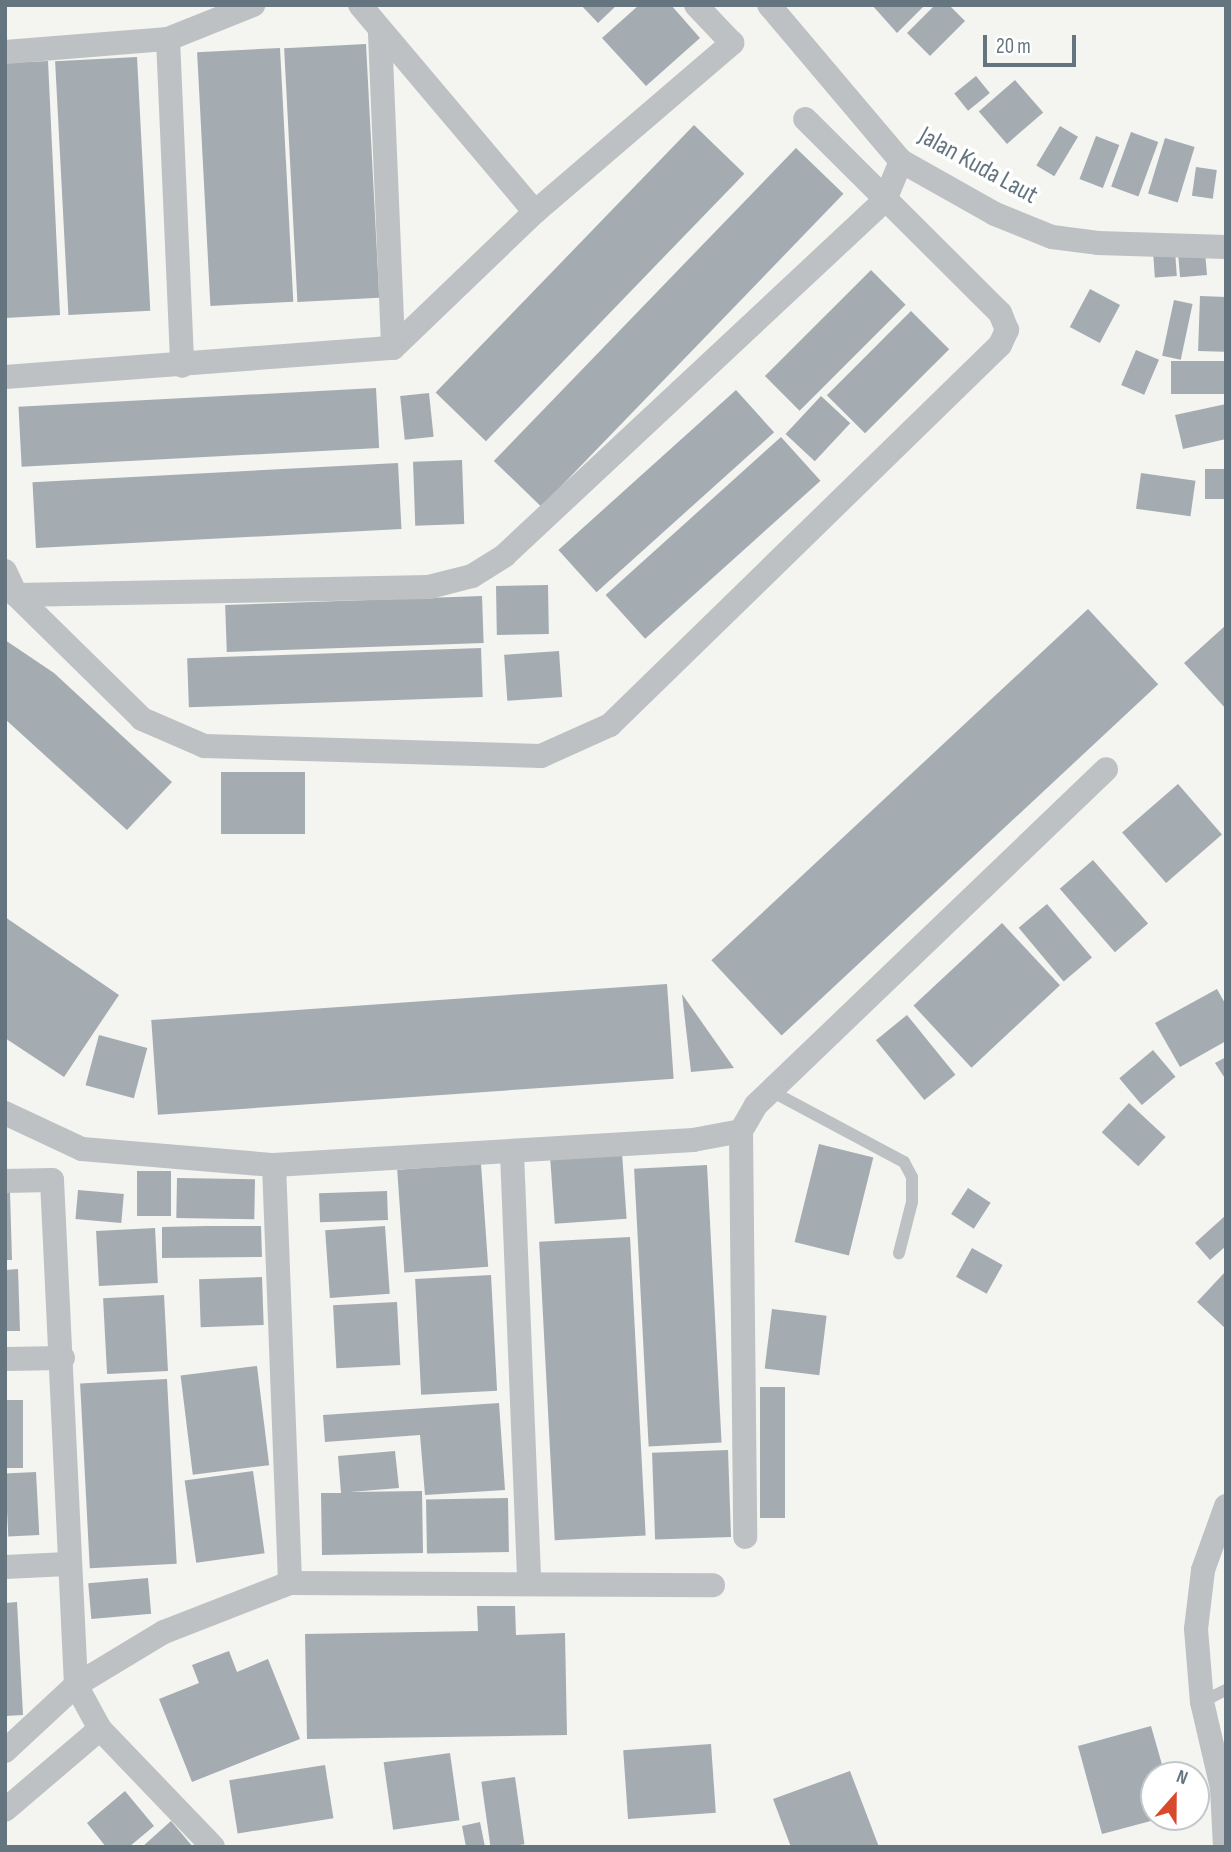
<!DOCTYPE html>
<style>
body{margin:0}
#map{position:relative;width:1231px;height:1852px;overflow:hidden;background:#f4f4f0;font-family:"Sofia Sans Condensed",sans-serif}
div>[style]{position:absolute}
.building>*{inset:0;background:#a4acb1;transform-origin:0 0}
.lane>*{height:12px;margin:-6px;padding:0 6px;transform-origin:6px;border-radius:6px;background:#bdc1c4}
.street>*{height:24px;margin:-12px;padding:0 12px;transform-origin:12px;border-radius:12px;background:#bdc1c4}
span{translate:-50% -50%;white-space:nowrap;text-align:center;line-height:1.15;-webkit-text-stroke:7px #fff;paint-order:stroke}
.street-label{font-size:26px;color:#657580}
.frame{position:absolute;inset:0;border:7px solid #657580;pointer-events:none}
.north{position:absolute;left:1140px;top:1761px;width:70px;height:70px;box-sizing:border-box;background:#fff;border:2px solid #c1c8cc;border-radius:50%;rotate:21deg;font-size:19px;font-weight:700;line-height:28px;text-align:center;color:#657580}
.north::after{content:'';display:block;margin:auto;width:24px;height:32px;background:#d9492b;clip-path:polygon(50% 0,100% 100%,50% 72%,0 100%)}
.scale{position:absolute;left:983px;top:35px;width:93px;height:32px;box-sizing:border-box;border:4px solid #657580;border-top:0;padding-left:9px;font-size:21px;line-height:24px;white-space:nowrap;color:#657580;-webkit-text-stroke:5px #fff;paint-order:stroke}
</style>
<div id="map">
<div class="building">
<div style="clip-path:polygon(581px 5px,617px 5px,598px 23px)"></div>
<div style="clip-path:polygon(639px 5px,671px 5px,700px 38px,646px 86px,602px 38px)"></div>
<div style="clip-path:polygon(872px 5px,925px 5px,897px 33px)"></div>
<div style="clip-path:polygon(935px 5px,949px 5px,965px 21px,930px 56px,907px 33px)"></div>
<div style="left:366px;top:44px;width:254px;height:82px;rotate:87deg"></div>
<div style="left:280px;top:48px;width:254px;height:83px;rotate:87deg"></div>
<div style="left:137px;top:57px;width:254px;height:82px;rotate:87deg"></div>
<div style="clip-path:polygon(48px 61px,60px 315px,5px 318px,5px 63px)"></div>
<div style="left:976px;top:76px;width:22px;height:28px;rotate:51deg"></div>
<div style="left:1015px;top:80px;width:43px;height:48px;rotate:49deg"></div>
<div style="left:694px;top:125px;width:70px;height:372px;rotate:44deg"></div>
<div style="left:1060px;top:126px;width:21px;height:46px;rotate:31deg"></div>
<div style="left:1131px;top:132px;width:29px;height:58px;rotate:20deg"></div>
<div style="left:1096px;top:136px;width:25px;height:46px;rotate:21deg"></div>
<div style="left:1165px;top:138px;width:31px;height:58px;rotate:17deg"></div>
<div style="left:796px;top:148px;width:66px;height:435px;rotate:44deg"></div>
<div style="left:1196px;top:167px;width:21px;height:29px;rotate:8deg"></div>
<div style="left:1175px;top:250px;width:26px;height:22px;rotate:86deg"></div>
<div style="left:1205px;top:252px;width:23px;height:27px;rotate:85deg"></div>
<div style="left:871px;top:270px;width:49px;height:150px;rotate:45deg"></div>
<div style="left:1090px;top:289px;width:34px;height:43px;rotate:28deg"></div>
<div style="left:1200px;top:296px;width:26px;height:55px;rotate:2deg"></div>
<div style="left:1174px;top:300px;width:19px;height:57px;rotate:12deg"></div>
<div style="left:911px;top:311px;width:54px;height:119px;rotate:45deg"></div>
<div style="left:1136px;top:350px;width:25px;height:38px;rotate:23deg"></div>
<div style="left:1226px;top:361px;width:33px;height:55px;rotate:90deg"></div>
<div style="left:376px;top:388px;width:60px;height:358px;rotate:87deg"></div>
<div style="left:736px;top:390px;width:57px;height:239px;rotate:48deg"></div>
<div style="left:429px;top:393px;width:44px;height:29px;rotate:84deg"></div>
<div style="left:821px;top:396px;width:40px;height:52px;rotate:43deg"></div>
<div style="clip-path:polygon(1226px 404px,1226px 439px,1183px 449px,1175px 415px)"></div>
<div style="left:781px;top:437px;width:59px;height:236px;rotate:48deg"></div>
<div style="left:462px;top:460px;width:64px;height:49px;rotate:88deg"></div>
<div style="left:398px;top:463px;width:66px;height:366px;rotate:87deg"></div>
<div style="left:1226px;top:469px;width:30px;height:21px;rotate:90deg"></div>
<div style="left:1141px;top:473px;width:55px;height:36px;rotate:8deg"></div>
<div style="left:548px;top:585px;width:49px;height:52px;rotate:89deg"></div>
<div style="left:482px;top:596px;width:47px;height:257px;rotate:88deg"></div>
<div style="left:1088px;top:609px;width:103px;height:515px;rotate:47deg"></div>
<div style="clip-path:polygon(1226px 625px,1226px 709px,1184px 663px)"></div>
<div style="clip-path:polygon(5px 640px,54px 673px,172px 782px,127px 830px,5px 719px)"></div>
<div style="left:481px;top:648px;width:49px;height:294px;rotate:88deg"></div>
<div style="left:559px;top:651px;width:46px;height:55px;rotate:86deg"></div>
<div style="left:221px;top:772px;width:84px;height:62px"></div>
<div style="left:1178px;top:784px;width:67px;height:74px;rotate:49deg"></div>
<div style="left:1093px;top:860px;width:84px;height:44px;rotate:49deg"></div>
<div style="left:1047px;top:904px;width:70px;height:37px;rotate:50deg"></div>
<div style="clip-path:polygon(5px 917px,119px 995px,64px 1077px,5px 1038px)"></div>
<div style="left:1002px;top:923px;width:85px;height:121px;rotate:47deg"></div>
<div style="left:667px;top:984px;width:95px;height:517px;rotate:86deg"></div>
<div style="clip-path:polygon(1217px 989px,1226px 1005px,1226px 1041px,1180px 1067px,1155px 1023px)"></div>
<div style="clip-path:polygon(682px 994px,734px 1068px,691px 1072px)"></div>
<div style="left:907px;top:1015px;width:77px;height:40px;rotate:51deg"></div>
<div style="left:99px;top:1035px;width:50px;height:52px;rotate:15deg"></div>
<div style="left:1153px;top:1050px;width:35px;height:44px;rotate:50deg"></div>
<div style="clip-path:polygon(1226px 1057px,1226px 1080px,1215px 1063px)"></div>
<div style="left:1129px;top:1103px;width:50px;height:40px;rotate:43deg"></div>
<div style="left:819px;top:1144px;width:56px;height:101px;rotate:14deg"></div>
<div style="left:622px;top:1153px;width:66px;height:72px;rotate:86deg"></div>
<div style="left:481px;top:1164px;width:103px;height:84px;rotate:86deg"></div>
<div style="left:707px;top:1165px;width:278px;height:73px;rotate:87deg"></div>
<div style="left:137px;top:1171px;width:34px;height:45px"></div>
<div style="left:177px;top:1178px;width:78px;height:40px;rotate:1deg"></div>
<div style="left:968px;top:1188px;width:27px;height:31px;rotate:33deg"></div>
<div style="left:78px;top:1190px;width:46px;height:29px;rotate:5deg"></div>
<div style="left:387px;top:1191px;width:29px;height:68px;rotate:88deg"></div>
<div style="clip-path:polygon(5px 1192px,10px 1192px,12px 1260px,5px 1260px)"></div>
<div style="clip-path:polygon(1226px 1215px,1226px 1246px,1210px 1260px,1195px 1243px)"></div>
<div style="clip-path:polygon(206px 1226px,261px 1226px,262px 1257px,162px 1258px,162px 1227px)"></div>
<div style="left:385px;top:1226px;width:68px;height:60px;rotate:86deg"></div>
<div style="left:155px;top:1228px;width:55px;height:59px;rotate:87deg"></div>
<div style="left:630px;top:1237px;width:299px;height:91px;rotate:87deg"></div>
<div style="left:972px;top:1248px;width:35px;height:33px;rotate:29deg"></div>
<div style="clip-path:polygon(18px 1269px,20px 1331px,5px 1331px,5px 1270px)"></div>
<div style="clip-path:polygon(1226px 1271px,1226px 1329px,1197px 1302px)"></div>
<div style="left:491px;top:1275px;width:116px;height:76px;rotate:87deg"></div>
<div style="left:262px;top:1277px;width:48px;height:63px;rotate:88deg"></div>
<div style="left:164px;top:1295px;width:76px;height:61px;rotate:87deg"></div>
<div style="left:397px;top:1302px;width:63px;height:64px;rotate:87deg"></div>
<div style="left:772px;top:1309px;width:55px;height:60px;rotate:7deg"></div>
<div style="left:257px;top:1366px;width:100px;height:77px;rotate:83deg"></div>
<div style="left:167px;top:1379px;width:185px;height:87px;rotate:87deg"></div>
<div style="left:760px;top:1387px;width:25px;height:131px"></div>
<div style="left:5px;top:1400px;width:18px;height:68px"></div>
<div style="clip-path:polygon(499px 1403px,505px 1490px,425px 1495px,420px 1435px,325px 1442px,323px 1415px)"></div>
<div style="left:728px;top:1450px;width:87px;height:76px;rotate:88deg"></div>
<div style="clip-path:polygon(395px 1451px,399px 1488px,350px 1492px,422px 1491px,423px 1553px,322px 1555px,321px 1493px,341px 1493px,338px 1456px)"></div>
<div style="left:253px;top:1471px;width:83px;height:69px;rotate:82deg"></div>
<div style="left:36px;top:1472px;width:63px;height:31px;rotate:87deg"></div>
<div style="left:508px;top:1498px;width:54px;height:82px;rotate:89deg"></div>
<div style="left:148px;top:1578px;width:36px;height:60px;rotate:85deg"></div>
<div style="clip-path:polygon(17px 1602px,23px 1715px,5px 1716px,5px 1603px)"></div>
<div style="clip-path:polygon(477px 1606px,515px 1606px,516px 1635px,565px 1633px,567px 1735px,307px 1739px,305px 1634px,478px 1631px)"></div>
<div style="clip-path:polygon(229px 1651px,237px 1672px,268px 1659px,300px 1739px,192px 1782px,159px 1699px,199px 1683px,192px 1665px)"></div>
<div style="clip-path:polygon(1151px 1726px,1165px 1775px,1154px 1775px,1154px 1817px,1162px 1818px,1102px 1834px,1078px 1746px)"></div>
<div style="left:711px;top:1744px;width:69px;height:88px;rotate:86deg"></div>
<div style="left:450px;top:1753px;width:68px;height:67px;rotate:82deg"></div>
<div style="left:325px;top:1765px;width:54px;height:97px;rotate:81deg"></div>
<div style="clip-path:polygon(850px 1771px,879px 1847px,791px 1847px,773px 1799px)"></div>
<div style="left:515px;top:1777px;width:68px;height:34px;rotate:82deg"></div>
<div style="clip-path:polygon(125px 1791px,154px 1826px,129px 1847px,106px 1847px,87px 1823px)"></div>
<div style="clip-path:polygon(171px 1821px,193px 1847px,142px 1847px)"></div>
<div style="clip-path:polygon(480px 1822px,485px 1847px,466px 1847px,462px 1826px)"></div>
</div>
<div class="lane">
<div style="left:771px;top:1091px;width:151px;rotate:28.1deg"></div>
<div style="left:904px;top:1162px;width:17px;rotate:62deg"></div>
<div style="left:912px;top:1177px;width:25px;rotate:90deg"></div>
<div style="left:912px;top:1202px;width:53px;rotate:104.3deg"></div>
<div style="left:1202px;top:1702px;width:27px;rotate:-27deg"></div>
</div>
<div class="street">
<div style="left:360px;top:5px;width:271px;rotate:49.8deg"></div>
<div style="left:769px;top:5px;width:204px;rotate:49.8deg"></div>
<div style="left:901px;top:161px;width:108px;rotate:29.4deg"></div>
<div style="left:995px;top:214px;width:61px;rotate:22deg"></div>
<div style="left:1052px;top:237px;width:46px;rotate:7.4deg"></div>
<div style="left:1098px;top:243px;width:128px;rotate:1.8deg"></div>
<div style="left:380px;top:34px;width:314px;rotate:87.6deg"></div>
<div style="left:168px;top:39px;width:327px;rotate:87.5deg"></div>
<div style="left:5px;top:52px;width:164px;rotate:-4.6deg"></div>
<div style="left:168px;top:39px;width:92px;rotate:-21.8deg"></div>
<div style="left:5px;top:377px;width:389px;rotate:-4.3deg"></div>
<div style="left:393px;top:348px;width:197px;rotate:-43.8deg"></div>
<div style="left:535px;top:212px;width:260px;rotate:-40.6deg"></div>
<div style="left:732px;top:43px;width:52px;rotate:-133.5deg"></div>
<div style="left:5px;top:571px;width:26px;rotate:65deg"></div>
<div style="left:16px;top:595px;width:177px;rotate:44.5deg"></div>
<div style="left:142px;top:719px;width:68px;rotate:23.5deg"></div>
<div style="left:204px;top:746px;width:337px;rotate:1.7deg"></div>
<div style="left:541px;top:756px;width:76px;rotate:-24.2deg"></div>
<div style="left:610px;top:725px;width:545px;rotate:-44.26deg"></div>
<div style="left:1000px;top:345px;width:17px;rotate:-65deg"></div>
<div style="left:1007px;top:330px;width:18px;rotate:-112deg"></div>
<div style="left:1000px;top:313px;width:275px;rotate:-135.1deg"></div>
<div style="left:16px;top:595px;width:413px;rotate:-1.1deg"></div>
<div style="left:429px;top:587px;width:44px;rotate:-14.3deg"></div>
<div style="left:472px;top:576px;width:39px;rotate:-32deg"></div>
<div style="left:505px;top:555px;width:520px;rotate:-43.05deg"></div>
<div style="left:885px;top:200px;width:42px;rotate:-67.7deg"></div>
<div style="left:5px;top:1113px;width:85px;rotate:25.1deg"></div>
<div style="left:82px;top:1149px;width:193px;rotate:4.8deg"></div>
<div style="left:274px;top:1165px;width:420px;rotate:-3.4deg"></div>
<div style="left:693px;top:1140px;width:49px;rotate:-10.6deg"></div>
<div style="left:741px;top:1131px;width:30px;rotate:-60deg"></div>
<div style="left:756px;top:1105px;width:485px;rotate:-43.8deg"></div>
<div style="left:741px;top:1131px;width:406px;rotate:89.4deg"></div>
<div style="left:512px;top:1153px;width:431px;rotate:87.7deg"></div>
<div style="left:274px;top:1165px;width:418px;rotate:87.8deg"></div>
<div style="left:5px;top:1181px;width:47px;rotate:-1.2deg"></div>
<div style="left:52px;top:1180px;width:506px;rotate:87.28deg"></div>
<div style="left:76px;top:1685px;width:50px;rotate:61.4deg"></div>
<div style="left:100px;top:1729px;width:163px;rotate:46.2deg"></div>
<div style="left:5px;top:1359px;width:58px;rotate:-1deg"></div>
<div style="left:5px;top:1567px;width:63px;rotate:-2.7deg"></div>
<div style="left:5px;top:1751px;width:97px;rotate:-42.9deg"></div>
<div style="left:76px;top:1685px;width:103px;rotate:-31.1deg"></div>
<div style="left:164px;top:1632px;width:135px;rotate:-21.3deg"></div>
<div style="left:290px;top:1583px;width:423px;rotate:0.3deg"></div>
<div style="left:5px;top:1810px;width:125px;rotate:-40.5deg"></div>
<div style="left:1225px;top:1847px;width:59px;rotate:-92.9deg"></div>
<div style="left:1222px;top:1788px;width:88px;rotate:-103.1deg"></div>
<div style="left:1202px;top:1702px;width:73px;rotate:-94.7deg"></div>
<div style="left:1196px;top:1629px;width:59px;rotate:-83.2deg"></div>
<div style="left:1203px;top:1570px;width:68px;rotate:-70.2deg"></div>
</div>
<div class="street-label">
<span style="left:978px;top:166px;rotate:29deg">Jalan Kuda Laut</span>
</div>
<div class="frame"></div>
<div class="north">N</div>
<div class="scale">20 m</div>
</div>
